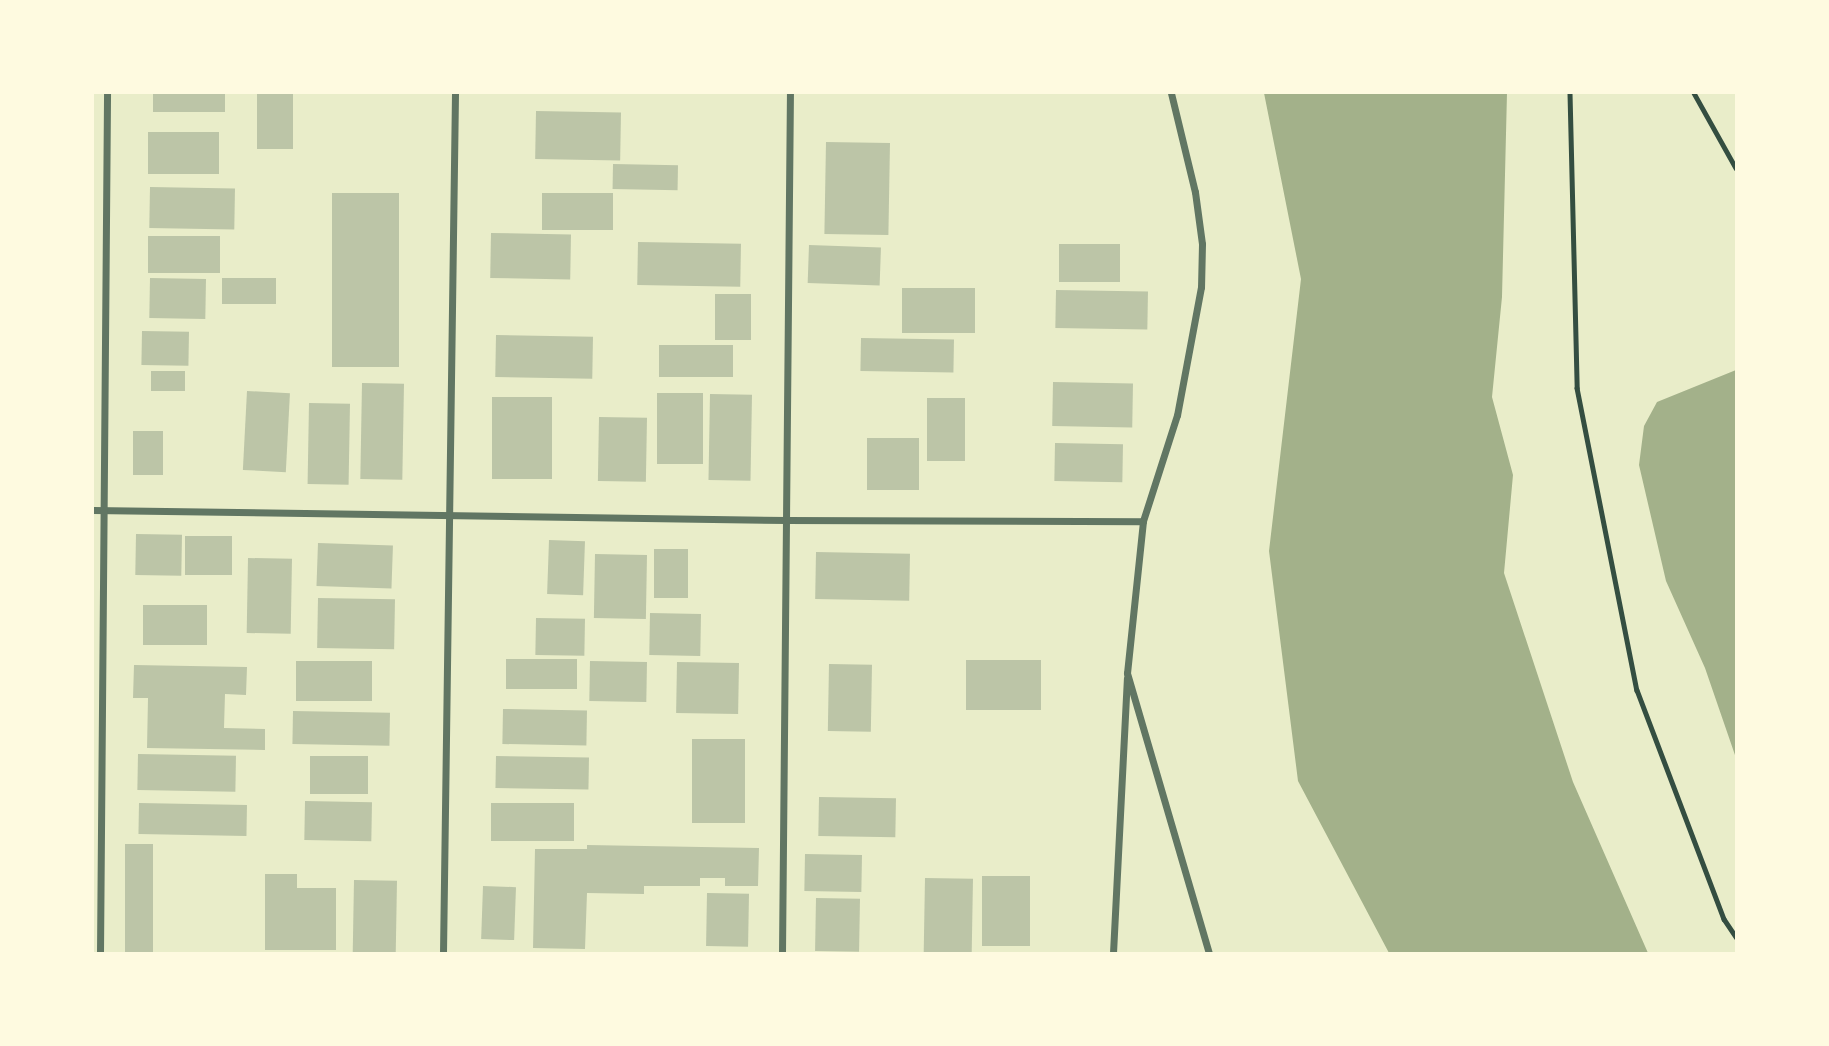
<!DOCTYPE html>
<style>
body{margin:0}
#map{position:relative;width:1829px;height:1046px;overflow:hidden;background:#e9edc9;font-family:Arial,sans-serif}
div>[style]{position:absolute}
.water>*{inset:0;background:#a3b18a}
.building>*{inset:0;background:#bcc5a7;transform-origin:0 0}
.path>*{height:4.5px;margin:-2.25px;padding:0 2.25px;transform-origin:2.25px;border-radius:2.25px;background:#344e41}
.minor>*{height:7px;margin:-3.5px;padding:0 3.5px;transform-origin:3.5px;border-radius:3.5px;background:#617663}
span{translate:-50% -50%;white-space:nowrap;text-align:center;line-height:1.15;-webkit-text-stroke:5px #fefae0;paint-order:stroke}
.frame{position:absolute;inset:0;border:94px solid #fefae0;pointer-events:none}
</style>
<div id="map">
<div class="water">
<div style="clip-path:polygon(1264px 93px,1507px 93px,1502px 297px,1492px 397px,1513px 475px,1504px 573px,1573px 782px,1648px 953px,1389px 953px,1298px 781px,1269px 551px,1301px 279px)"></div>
<div style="clip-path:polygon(1736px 370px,1736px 758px,1705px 668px,1666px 581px,1639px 465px,1644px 426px,1657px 402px)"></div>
</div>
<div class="building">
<div style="left:153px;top:93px;width:72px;height:19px"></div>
<div style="left:257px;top:93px;width:36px;height:56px"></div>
<div style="left:536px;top:111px;width:85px;height:48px;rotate:1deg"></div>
<div style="left:148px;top:132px;width:71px;height:42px"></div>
<div style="left:826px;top:142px;width:64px;height:92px;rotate:1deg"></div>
<div style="left:613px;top:164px;width:65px;height:25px;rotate:1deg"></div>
<div style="left:150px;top:187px;width:85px;height:41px;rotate:1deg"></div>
<div style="left:332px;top:193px;width:67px;height:174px"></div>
<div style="left:542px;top:193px;width:71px;height:37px"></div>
<div style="left:491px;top:233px;width:80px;height:45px;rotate:1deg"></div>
<div style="left:148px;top:236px;width:72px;height:37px"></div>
<div style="left:638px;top:242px;width:103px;height:43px;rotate:1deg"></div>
<div style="left:1059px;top:244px;width:61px;height:38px"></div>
<div style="left:809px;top:245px;width:72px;height:38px;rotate:2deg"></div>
<div style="left:150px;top:278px;width:56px;height:40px;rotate:1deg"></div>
<div style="left:222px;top:278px;width:54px;height:26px"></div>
<div style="left:902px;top:288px;width:73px;height:45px"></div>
<div style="left:1056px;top:290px;width:92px;height:38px;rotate:1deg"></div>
<div style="left:715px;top:294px;width:36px;height:46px"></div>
<div style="left:142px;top:331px;width:47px;height:34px;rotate:1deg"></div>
<div style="left:496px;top:335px;width:97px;height:42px;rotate:1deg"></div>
<div style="left:861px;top:338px;width:93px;height:33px;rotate:1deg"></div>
<div style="left:659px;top:345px;width:74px;height:32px"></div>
<div style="left:151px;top:371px;width:34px;height:20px"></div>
<div style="left:1053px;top:382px;width:80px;height:44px;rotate:1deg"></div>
<div style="left:362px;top:383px;width:42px;height:96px;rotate:1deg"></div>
<div style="left:247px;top:391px;width:43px;height:79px;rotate:3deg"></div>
<div style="left:657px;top:393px;width:46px;height:71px"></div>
<div style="left:710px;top:394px;width:42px;height:86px;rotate:1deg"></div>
<div style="left:492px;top:397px;width:60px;height:82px"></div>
<div style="left:927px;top:398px;width:38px;height:63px"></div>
<div style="left:309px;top:403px;width:41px;height:81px;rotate:1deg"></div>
<div style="left:599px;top:417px;width:48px;height:64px;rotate:1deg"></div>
<div style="left:133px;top:431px;width:30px;height:44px"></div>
<div style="left:867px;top:438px;width:52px;height:52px"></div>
<div style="left:1055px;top:443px;width:68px;height:38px;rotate:1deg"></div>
<div style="left:136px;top:534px;width:46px;height:41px;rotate:1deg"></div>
<div style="left:185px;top:536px;width:47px;height:39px"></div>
<div style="left:549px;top:540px;width:36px;height:54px;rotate:2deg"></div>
<div style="left:318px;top:543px;width:75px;height:43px;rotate:2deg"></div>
<div style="left:654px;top:549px;width:34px;height:49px"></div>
<div style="left:816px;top:552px;width:94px;height:47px;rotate:1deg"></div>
<div style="left:595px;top:554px;width:52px;height:64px;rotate:1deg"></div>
<div style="left:248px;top:558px;width:44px;height:75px;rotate:1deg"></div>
<div style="left:318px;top:598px;width:77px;height:50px;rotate:1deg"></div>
<div style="left:143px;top:605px;width:64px;height:40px"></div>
<div style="left:650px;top:613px;width:51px;height:42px;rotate:1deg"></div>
<div style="left:536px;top:618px;width:49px;height:37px;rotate:1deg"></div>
<div style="left:506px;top:659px;width:71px;height:30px"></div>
<div style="left:966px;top:660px;width:75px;height:50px"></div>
<div style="left:296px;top:661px;width:76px;height:40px"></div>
<div style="left:590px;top:661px;width:57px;height:40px;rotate:1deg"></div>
<div style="left:677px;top:662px;width:62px;height:51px;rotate:1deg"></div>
<div style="left:829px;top:664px;width:43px;height:67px;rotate:1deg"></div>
<div style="clip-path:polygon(134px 665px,247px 667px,246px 695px,225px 694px,224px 728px,265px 729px,265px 750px,147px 748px,148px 698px,133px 698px)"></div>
<div style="left:503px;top:709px;width:84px;height:35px;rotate:1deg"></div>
<div style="left:293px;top:711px;width:97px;height:33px;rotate:1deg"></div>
<div style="left:692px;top:739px;width:53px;height:84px"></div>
<div style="left:138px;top:754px;width:98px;height:36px;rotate:1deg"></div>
<div style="left:310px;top:756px;width:58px;height:38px"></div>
<div style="left:496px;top:756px;width:93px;height:32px;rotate:1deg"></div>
<div style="left:819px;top:797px;width:77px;height:39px;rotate:1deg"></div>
<div style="left:305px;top:801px;width:67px;height:39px;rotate:1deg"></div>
<div style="left:139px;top:803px;width:108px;height:31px;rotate:1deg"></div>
<div style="left:491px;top:803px;width:83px;height:38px"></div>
<div style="left:125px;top:844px;width:28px;height:109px"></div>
<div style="clip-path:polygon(587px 845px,759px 848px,758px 886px,725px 886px,725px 878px,700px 878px,700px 886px,644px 886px,644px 894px,587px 893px,585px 949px,533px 948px,535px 849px,587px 849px)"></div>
<div style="left:805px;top:854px;width:57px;height:37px;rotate:1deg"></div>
<div style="clip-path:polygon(265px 874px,297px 874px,297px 888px,336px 888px,336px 950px,265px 950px)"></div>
<div style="left:982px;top:876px;width:48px;height:70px"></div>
<div style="left:925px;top:878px;width:48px;height:75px;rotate:1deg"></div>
<div style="left:354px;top:880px;width:43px;height:73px;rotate:1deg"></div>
<div style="left:483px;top:886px;width:33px;height:53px;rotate:2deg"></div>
<div style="left:707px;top:893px;width:42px;height:53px;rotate:1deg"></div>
<div style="left:816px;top:898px;width:44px;height:53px;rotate:1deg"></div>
</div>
<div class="path">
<div style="left:1570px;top:93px;width:295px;rotate:88.6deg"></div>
<div style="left:1577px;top:388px;width:308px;rotate:78.8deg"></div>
<div style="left:1637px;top:690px;width:245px;rotate:69.2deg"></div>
<div style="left:1724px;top:919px;width:22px;rotate:56deg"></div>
<div style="left:1694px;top:93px;width:86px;rotate:60.8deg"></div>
</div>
<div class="minor">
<div style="left:1171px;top:93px;width:102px;rotate:76.4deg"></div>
<div style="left:1195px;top:192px;width:52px;rotate:82.3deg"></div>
<div style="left:1202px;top:244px;width:43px;rotate:91.3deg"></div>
<div style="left:1201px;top:287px;width:130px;rotate:100.6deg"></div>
<div style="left:1177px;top:415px;width:111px;rotate:107.8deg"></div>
<div style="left:1143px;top:521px;width:153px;rotate:96deg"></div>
<div style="left:1127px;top:673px;width:292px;rotate:73.7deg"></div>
<div style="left:93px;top:510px;width:693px;rotate:0.83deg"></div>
<div style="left:786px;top:520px;width:357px;rotate:0.2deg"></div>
<div style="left:100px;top:953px;width:860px;rotate:-89.53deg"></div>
<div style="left:443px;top:953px;width:860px;rotate:-89.2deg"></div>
<div style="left:782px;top:953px;width:860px;rotate:-89.47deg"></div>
<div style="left:1113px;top:953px;width:275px;rotate:-87.1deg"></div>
</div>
<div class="frame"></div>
</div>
